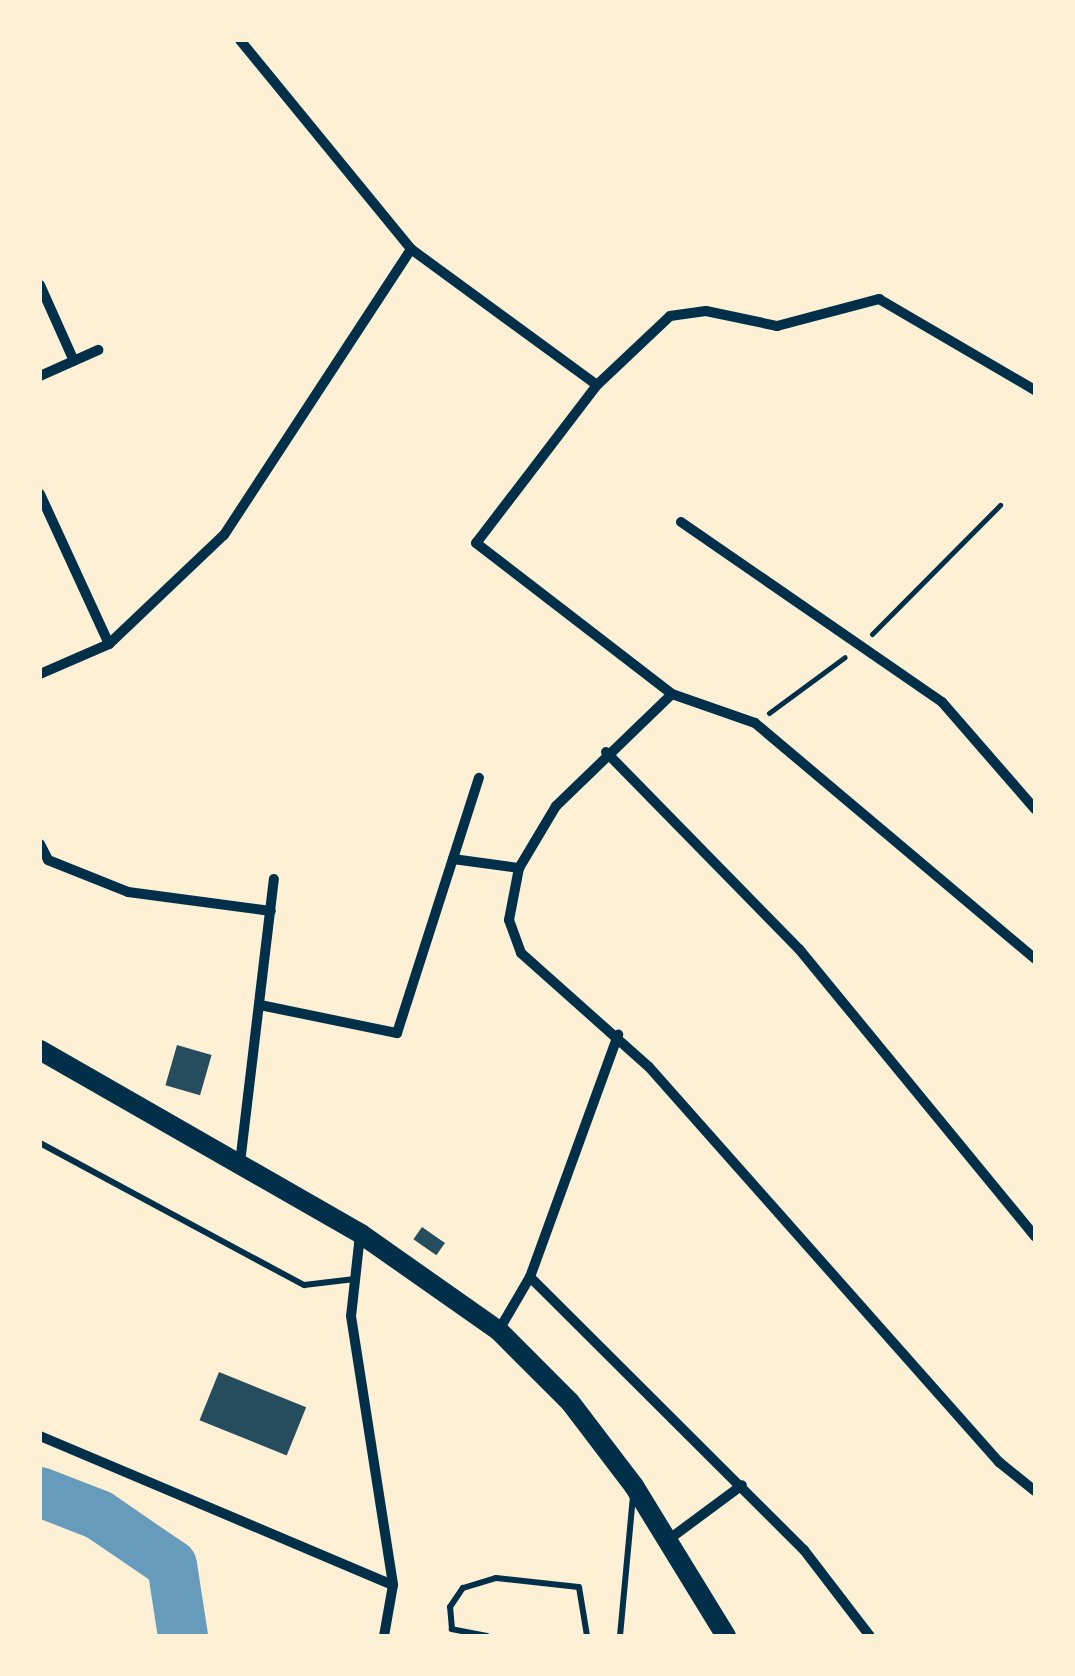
<!DOCTYPE html>
<style>
body{margin:0}
#map{position:relative;width:1075px;height:1676px;overflow:hidden;background:#fdf0d5;font-family:"Space Grotesk",sans-serif}
div>[style]{position:absolute}
.river>*{height:50px;margin:-25px;padding:0 25px;transform-origin:25px;border-radius:25px;background:#669bbc}
.building>*{inset:0;background:#264d5e;transform-origin:0 0}
.path>*{height:5px;margin:-2.5px;padding:0 2.5px;transform-origin:2.5px;border-radius:2.5px;background:#003049}
.service>*{height:6px;margin:-3px;padding:0 3px;transform-origin:3px;border-radius:3px;background:#003049}
.minor>*{height:10px;margin:-5px;padding:0 5px;transform-origin:5px;border-radius:5px;background:#003049}
.primary>*{height:20px;margin:-10px;padding:0 10px;transform-origin:10px;border-radius:10px;background:#003049}
span{translate:-50% -50%;white-space:nowrap;text-align:center;line-height:1.15;-webkit-text-stroke:8px #fdf0d5;paint-order:stroke}
.frame{position:absolute;inset:0;border:42px solid #fdf0d5;pointer-events:none}
</style>
<div id="map">
<div class="river">
<div style="left:40px;top:1492px;width:63px;rotate:21.3deg"></div>
<div style="left:99px;top:1515px;width:88px;rotate:34.4deg"></div>
<div style="left:172px;top:1565px;width:72px;rotate:81.2deg"></div>
</div>
<div class="building">
<div style="left:177px;top:1045px;width:36px;height:42px;rotate:16deg"></div>
<div style="left:422px;top:1227px;width:28px;height:15px;rotate:35deg"></div>
<div style="left:219px;top:1372px;width:94px;height:52px;rotate:22deg"></div>
</div>
<div class="path">
<div style="left:872px;top:634px;width:182px;rotate:-45.2deg"></div>
<div style="left:769px;top:713px;width:94px;rotate:-36.4deg"></div>
</div>
<div class="service">
<div style="left:40px;top:1143px;width:300px;rotate:28.3deg"></div>
<div style="left:304px;top:1285px;width:51px;rotate:-6.7deg"></div>
<div style="left:487px;top:1636px;width:36px;rotate:-169deg"></div>
<div style="left:452px;top:1629px;width:22px;rotate:-95deg"></div>
<div style="left:450px;top:1607px;width:23px;rotate:-56deg"></div>
<div style="left:463px;top:1588px;width:34px;rotate:-17deg"></div>
<div style="left:496px;top:1578px;width:83px;rotate:6.2deg"></div>
<div style="left:579px;top:1587px;width:50px;rotate:80.7deg"></div>
<div style="left:620px;top:1636px;width:140px;rotate:-84.7deg"></div>
</div>
<div class="minor">
<div style="left:240px;top:40px;width:270px;rotate:50.7deg"></div>
<div style="left:40px;top:285px;width:83px;rotate:65.9deg"></div>
<div style="left:40px;top:376px;width:64px;rotate:-24.1deg"></div>
<div style="left:597px;top:385px;width:199px;rotate:127.4deg"></div>
<div style="left:476px;top:543px;width:247px;rotate:37.6deg"></div>
<div style="left:672px;top:694px;width:88px;rotate:19.3deg"></div>
<div style="left:755px;top:723px;width:366px;rotate:40.1deg"></div>
<div style="left:40px;top:494px;width:165px;rotate:65.3deg"></div>
<div style="left:681px;top:522px;width:317px;rotate:34.6deg"></div>
<div style="left:942px;top:702px;width:142px;rotate:49deg"></div>
<div style="left:40px;top:674px;width:75px;rotate:-23.5deg"></div>
<div style="left:109px;top:644px;width:158px;rotate:-43.5deg"></div>
<div style="left:224px;top:535px;width:342px;rotate:-56.8deg"></div>
<div style="left:411px;top:249px;width:230px;rotate:36.2deg"></div>
<div style="left:597px;top:385px;width:100px;rotate:-43.4deg"></div>
<div style="left:670px;top:316px;width:36px;rotate:-8deg"></div>
<div style="left:706px;top:311px;width:73px;rotate:11.9deg"></div>
<div style="left:777px;top:326px;width:106px;rotate:-14.8deg"></div>
<div style="left:879px;top:299px;width:181px;rotate:30.3deg"></div>
<div style="left:672px;top:694px;width:161px;rotate:136deg"></div>
<div style="left:556px;top:806px;width:72px;rotate:120.8deg"></div>
<div style="left:519px;top:868px;width:53px;rotate:100.9deg"></div>
<div style="left:509px;top:920px;width:35px;rotate:70deg"></div>
<div style="left:521px;top:953px;width:171px;rotate:41.7deg"></div>
<div style="left:649px;top:1067px;width:528px;rotate:48.46deg"></div>
<div style="left:999px;top:1462px;width:46px;rotate:38.9deg"></div>
<div style="left:606px;top:752px;width:276px;rotate:45.6deg"></div>
<div style="left:799px;top:949px;width:372px;rotate:50.6deg"></div>
<div style="left:40px;top:844px;width:18px;rotate:63deg"></div>
<div style="left:48px;top:860px;width:86px;rotate:21.8deg"></div>
<div style="left:128px;top:892px;width:144px;rotate:7.6deg"></div>
<div style="left:453px;top:859px;width:67px;rotate:7.8deg"></div>
<div style="left:260px;top:1005px;width:140px;rotate:11.6deg"></div>
<div style="left:397px;top:1033px;width:268px;rotate:-72.2deg"></div>
<div style="left:240px;top:1163px;width:286px;rotate:-83.2deg"></div>
<div style="left:360px;top:1235px;width:81px;rotate:96.3deg"></div>
<div style="left:351px;top:1316px;width:272px;rotate:81.1deg"></div>
<div style="left:393px;top:1585px;width:52px;rotate:100deg"></div>
<div style="left:530px;top:1277px;width:387px;rotate:44.9deg"></div>
<div style="left:804px;top:1550px;width:108px;rotate:52.5deg"></div>
<div style="left:499px;top:1330px;width:61px;rotate:-59.7deg"></div>
<div style="left:530px;top:1277px;width:258px;rotate:-70deg"></div>
<div style="left:40px;top:1436px;width:383px;rotate:22.9deg"></div>
<div style="left:668px;top:1540px;width:92px;rotate:-36.6deg"></div>
</div>
<div class="primary">
<div style="left:40px;top:1050px;width:370px;rotate:29.8deg"></div>
<div style="left:361px;top:1234px;width:169px;rotate:35.1deg"></div>
<div style="left:499px;top:1331px;width:100px;rotate:45deg"></div>
<div style="left:570px;top:1402px;width:106px;rotate:52.7deg"></div>
<div style="left:634px;top:1486px;width:176px;rotate:58.5deg"></div>
</div>
<div class="frame"></div>
</div>
